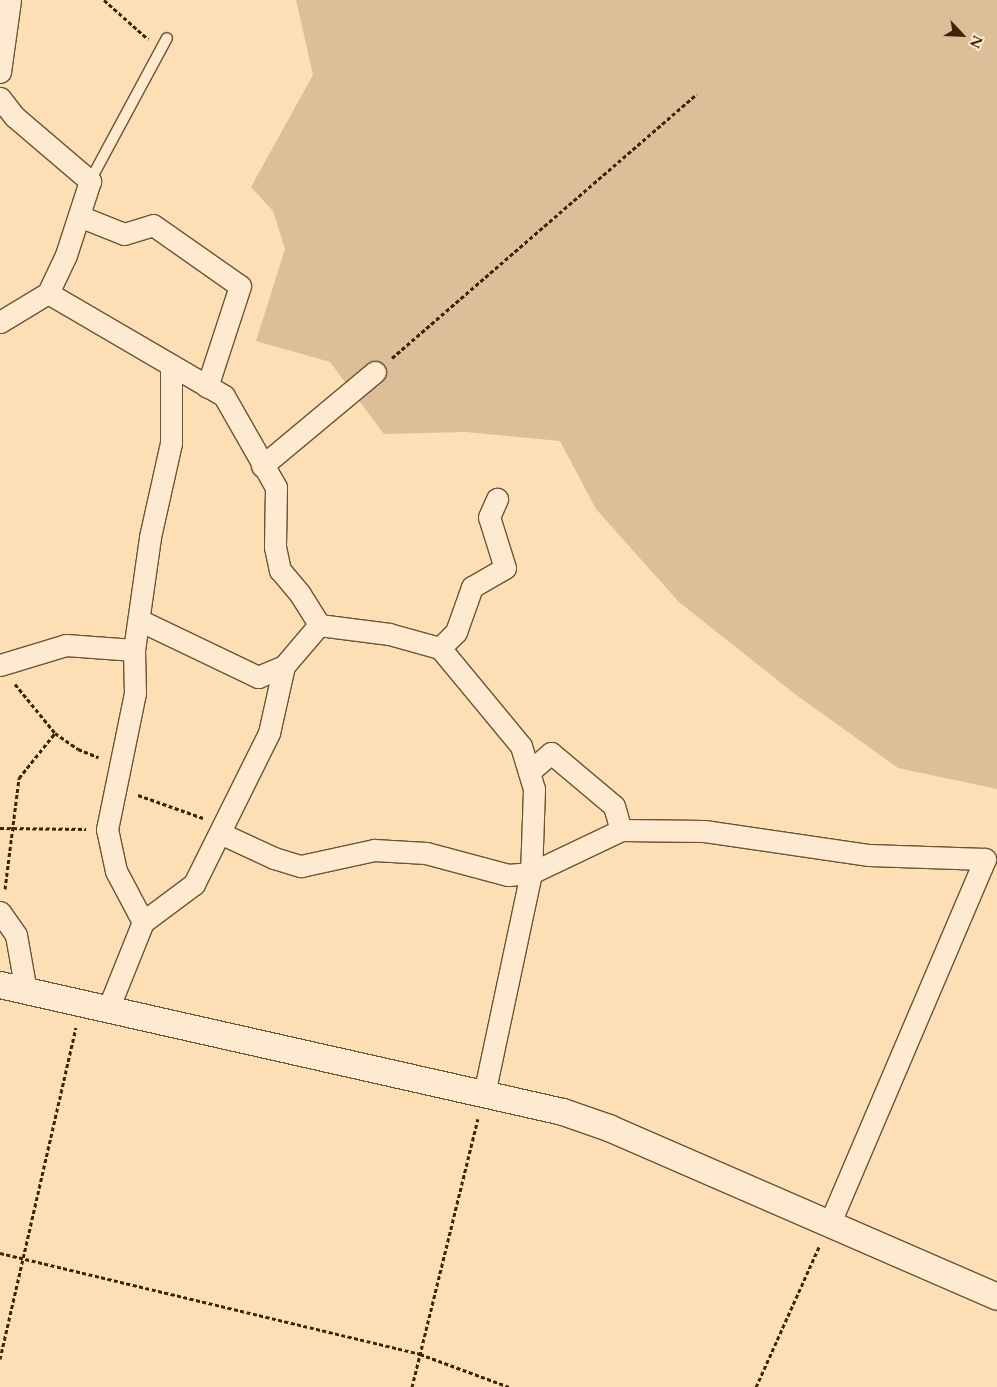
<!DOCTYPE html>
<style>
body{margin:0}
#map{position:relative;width:997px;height:1387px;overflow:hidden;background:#fddfb6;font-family:Cardo,serif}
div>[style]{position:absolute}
.green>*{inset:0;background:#dcbf98}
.path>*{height:3px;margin-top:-1.5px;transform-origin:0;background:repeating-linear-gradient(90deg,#3d2406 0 4px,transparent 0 6.5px)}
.roads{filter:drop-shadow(1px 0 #6d5332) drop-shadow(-1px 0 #6d5332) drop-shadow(0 1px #6d5332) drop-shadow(0 -1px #6d5332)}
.service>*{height:10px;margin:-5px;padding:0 5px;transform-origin:5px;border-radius:5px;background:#feead0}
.minor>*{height:21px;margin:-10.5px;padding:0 10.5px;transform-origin:10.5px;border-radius:10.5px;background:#feead0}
.tertiary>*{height:26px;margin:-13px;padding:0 13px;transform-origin:13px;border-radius:13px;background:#feead0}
span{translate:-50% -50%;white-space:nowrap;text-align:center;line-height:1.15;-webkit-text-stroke:4px #feead0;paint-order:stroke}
.north{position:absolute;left:937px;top:10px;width:50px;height:50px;-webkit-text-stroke:4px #feead0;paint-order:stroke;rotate:115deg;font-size:14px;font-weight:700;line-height:20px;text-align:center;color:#3d2406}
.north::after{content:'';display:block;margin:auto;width:18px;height:22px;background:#3d2406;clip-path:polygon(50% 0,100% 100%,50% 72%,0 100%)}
</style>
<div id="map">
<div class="green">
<div style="clip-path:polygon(296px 0,997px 0,997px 789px,898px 768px,795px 694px,679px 602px,596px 509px,560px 441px,466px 432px,384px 434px,330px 362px,256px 341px,285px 249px,273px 211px,251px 187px,313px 75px)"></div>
</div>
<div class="path">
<div style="left:104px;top:0;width:59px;rotate:41.6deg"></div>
<div style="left:392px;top:358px;width:403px;rotate:-40.9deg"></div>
<div style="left:15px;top:684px;width:63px;rotate:50.8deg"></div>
<div style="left:55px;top:733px;width:28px;rotate:35deg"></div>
<div style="left:78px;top:749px;width:22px;rotate:22deg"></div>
<div style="left:138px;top:795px;width:69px;rotate:19.5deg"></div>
<div style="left:0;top:828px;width:86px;rotate:0.7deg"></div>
<div style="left:5px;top:889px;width:112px;rotate:-82.8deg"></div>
<div style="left:19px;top:778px;width:58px;rotate:-51.3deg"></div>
<div style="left:0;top:1253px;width:432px;rotate:13.5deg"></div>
<div style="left:420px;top:1354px;width:95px;rotate:20.3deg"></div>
<div style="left:0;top:1359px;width:340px;rotate:-77.1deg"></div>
<div style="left:412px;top:1387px;width:276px;rotate:-76.2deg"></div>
<div style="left:756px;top:1387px;width:154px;rotate:-65.8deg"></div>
</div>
<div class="roads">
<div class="service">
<div style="left:90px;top:181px;width:162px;rotate:-61.7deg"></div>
</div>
<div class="minor">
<div style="left:0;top:72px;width:73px;rotate:-82.1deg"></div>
<div style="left:0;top:98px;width:24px;rotate:52deg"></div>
<div style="left:15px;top:117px;width:99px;rotate:40.5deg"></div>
<div style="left:90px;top:181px;width:78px;rotate:108deg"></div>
<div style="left:66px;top:255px;width:42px;rotate:115.3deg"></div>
<div style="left:48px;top:293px;width:204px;rotate:30.3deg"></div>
<div style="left:224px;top:396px;width:105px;rotate:60.3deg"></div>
<div style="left:276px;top:487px;width:60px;rotate:91deg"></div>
<div style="left:275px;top:547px;width:24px;rotate:78deg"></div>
<div style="left:280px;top:570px;width:31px;rotate:50deg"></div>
<div style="left:300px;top:594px;width:36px;rotate:58deg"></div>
<div style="left:319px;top:625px;width:71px;rotate:7.3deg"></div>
<div style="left:389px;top:634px;width:53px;rotate:15.4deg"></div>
<div style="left:440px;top:648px;width:127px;rotate:50.4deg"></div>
<div style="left:521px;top:746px;width:45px;rotate:73.2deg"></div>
<div style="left:534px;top:789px;width:84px;rotate:92deg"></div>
<div style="left:531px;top:873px;width:226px;rotate:102deg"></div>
<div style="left:79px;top:216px;width:48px;rotate:21.8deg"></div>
<div style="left:124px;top:234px;width:30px;rotate:-17deg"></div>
<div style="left:153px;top:225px;width:106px;rotate:35deg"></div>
<div style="left:240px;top:286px;width:106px;rotate:108.1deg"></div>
<div style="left:0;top:322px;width:56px;rotate:-31.1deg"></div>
<div style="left:262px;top:466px;width:147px;rotate:-39.8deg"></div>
<div style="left:139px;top:620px;width:132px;rotate:25.6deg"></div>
<div style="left:258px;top:677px;width:28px;rotate:-23deg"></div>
<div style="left:284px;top:666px;width:54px;rotate:-49.5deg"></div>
<div style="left:440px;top:648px;width:23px;rotate:-45deg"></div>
<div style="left:456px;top:632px;width:48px;rotate:-70.4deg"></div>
<div style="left:472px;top:587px;width:38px;rotate:-30deg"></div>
<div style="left:505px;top:568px;width:53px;rotate:-107.4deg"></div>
<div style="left:489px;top:517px;width:20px;rotate:-66deg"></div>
<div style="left:134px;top:650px;width:43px;rotate:88.7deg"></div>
<div style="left:135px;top:693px;width:139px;rotate:101.6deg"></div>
<div style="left:107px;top:829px;width:43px;rotate:77.9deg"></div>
<div style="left:116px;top:871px;width:58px;rotate:62.1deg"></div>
<div style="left:0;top:665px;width:69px;rotate:-16.9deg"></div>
<div style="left:66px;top:645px;width:68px;rotate:4.2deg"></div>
<div style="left:134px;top:650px;width:114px;rotate:-81.9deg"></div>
<div style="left:150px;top:537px;width:96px;rotate:-77.4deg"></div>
<div style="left:171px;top:443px;width:76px;rotate:-90deg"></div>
<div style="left:529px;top:772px;width:29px;rotate:-41deg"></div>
<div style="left:551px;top:753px;width:82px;rotate:40.1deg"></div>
<div style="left:614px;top:806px;width:25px;rotate:74deg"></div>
<div style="left:220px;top:833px;width:60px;rotate:24.8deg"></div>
<div style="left:274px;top:858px;width:28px;rotate:17deg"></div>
<div style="left:301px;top:866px;width:75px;rotate:-12.4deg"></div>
<div style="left:374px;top:850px;width:52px;rotate:3.3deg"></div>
<div style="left:426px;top:853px;width:85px;rotate:15deg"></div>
<div style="left:508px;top:875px;width:23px;rotate:-5deg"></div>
<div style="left:531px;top:873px;width:100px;rotate:-25.5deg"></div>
<div style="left:621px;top:830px;width:83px;rotate:0.7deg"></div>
<div style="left:704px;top:831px;width:167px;rotate:8.3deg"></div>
<div style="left:869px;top:855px;width:116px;rotate:2deg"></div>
<div style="left:985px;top:859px;width:397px;rotate:113.1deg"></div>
<div style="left:0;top:912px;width:28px;rotate:55deg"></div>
<div style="left:16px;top:935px;width:57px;rotate:79.9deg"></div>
<div style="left:108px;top:1009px;width:94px;rotate:-68.1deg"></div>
<div style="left:143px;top:922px;width:64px;rotate:-36.7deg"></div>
<div style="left:194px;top:884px;width:169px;rotate:-63.6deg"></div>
<div style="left:269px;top:733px;width:69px;rotate:-77.4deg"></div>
</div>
<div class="tertiary">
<div style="left:0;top:985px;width:577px;rotate:12.71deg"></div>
<div style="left:563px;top:1112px;width:49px;rotate:19.2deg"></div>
<div style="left:609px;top:1128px;width:423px;rotate:23.5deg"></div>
</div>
</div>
<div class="north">N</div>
</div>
